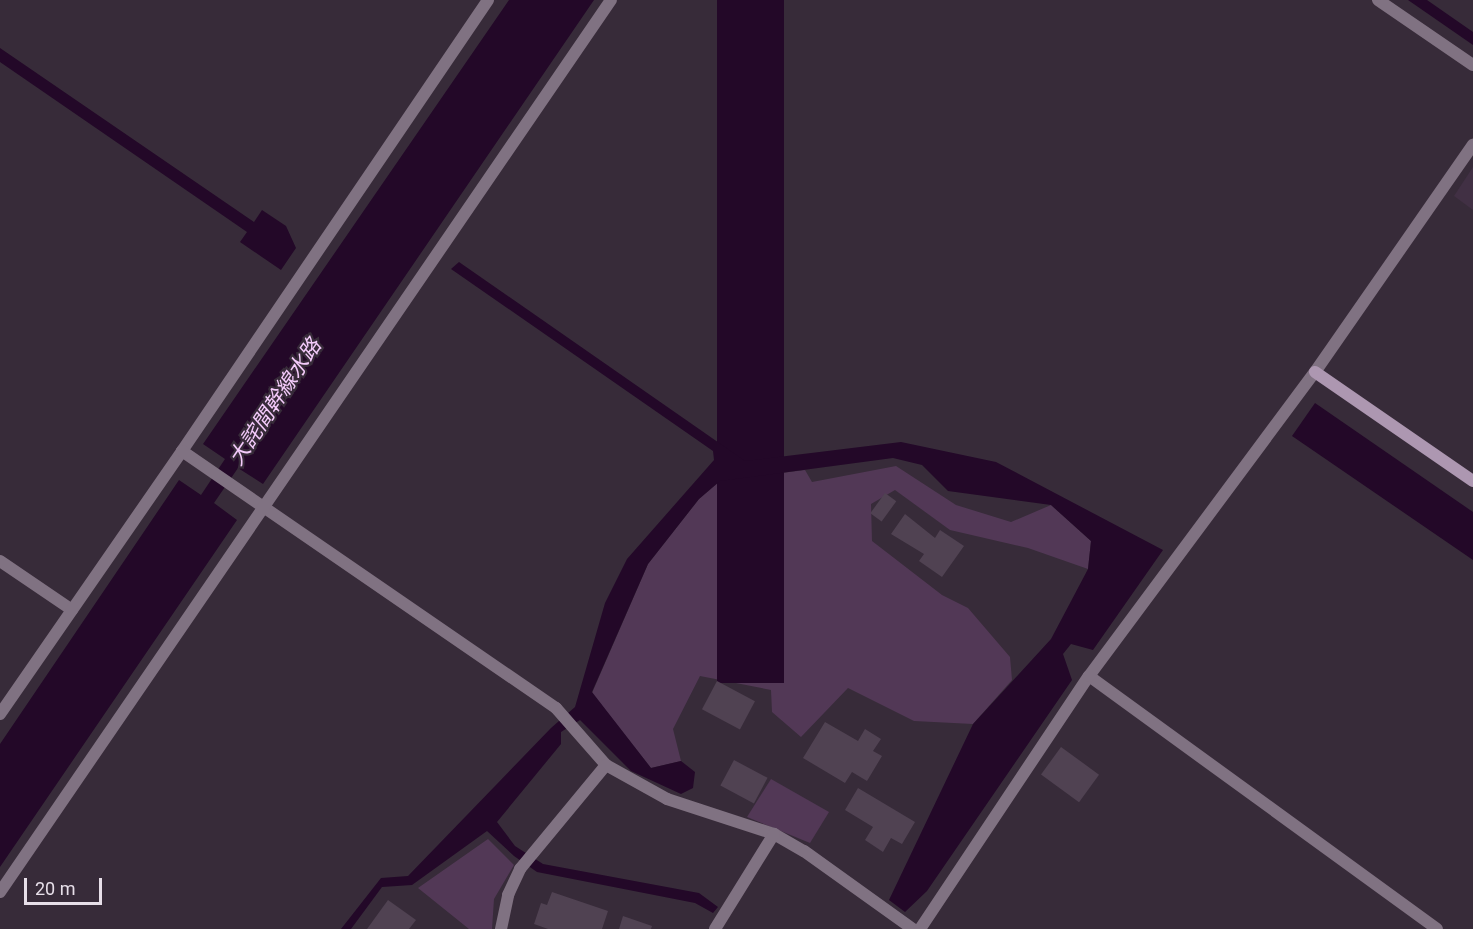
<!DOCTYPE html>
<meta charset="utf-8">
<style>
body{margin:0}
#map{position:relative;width:1473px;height:929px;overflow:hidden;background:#372b39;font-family:Roboto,"Noto Sans JP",sans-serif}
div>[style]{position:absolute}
.built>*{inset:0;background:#413044}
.green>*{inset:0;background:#523856}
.water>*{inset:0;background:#230828;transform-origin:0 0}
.building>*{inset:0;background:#504252;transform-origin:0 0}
.street>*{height:12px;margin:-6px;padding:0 6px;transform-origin:6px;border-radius:6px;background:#807282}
.secondary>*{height:12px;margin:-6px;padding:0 6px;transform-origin:6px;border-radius:6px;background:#ad97b1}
span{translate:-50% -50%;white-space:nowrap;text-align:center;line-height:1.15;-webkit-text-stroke:4.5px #372b39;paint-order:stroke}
.water-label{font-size:21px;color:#f4cbfb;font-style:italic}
.scale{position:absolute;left:24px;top:878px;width:78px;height:27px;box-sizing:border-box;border:3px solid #e7dfe9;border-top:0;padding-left:8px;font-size:18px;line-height:21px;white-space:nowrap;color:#e7dfe9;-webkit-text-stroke:4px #372b39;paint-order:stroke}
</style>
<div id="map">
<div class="built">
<div style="clip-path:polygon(1473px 167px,1473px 210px,1454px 196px)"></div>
</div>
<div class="green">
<div style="clip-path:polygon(896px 466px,956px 505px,1011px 522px,1051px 505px,1091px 541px,1088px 569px,1028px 548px,950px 530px,895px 490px,871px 504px,872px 541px,942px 595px,968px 608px,1010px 657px,1012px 680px,973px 724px,914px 721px,848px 688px,801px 737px,772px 712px,771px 690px,700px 676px,673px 729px,681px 761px,651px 768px,592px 693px,648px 564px,699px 499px,720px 481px,805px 470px,812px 482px)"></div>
<div style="clip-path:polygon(771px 779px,829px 812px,810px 843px,747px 817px)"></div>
<div style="clip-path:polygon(488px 839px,514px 865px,494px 899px,492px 929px,469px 929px,418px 888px)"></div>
</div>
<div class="water">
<div style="clip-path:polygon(509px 0,594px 0,263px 484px,238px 468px,214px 503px,237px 520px,0 867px,0 744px,179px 480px,201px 495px,225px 459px,203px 444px)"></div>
<div style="left:717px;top:0;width:67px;height:683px"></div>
<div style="clip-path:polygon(1408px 0,1427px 0,1473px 32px,1473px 45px)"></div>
<div style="clip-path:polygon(0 48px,254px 222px,262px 210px,286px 226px,296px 248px,281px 270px,240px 242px,247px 232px,0 62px)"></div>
<div style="clip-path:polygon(459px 262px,745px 461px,901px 442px,996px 462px,1163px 550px,1093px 650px,1071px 644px,1063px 654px,1072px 680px,927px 891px,905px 912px,889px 900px,973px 724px,1051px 639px,1088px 569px,1091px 541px,1051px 505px,948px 491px,922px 465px,893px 458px,720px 481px,699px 499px,648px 564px,592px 692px,651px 768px,681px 761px,695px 772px,693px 788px,681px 794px,631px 771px,580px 720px,561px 732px,561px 744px,497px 822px,515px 846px,543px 864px,699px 893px,718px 907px,713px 913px,695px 903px,537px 872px,514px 856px,487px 831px,412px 885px,382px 887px,351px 929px,341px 929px,381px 878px,408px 876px,551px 728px,575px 707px,605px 603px,627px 559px,714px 460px,713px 451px,451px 269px)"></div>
<div style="clip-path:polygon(1315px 403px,1473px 512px,1473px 560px,1292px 436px)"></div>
</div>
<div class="building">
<div style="left:885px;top:493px;width:14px;height:25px;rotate:36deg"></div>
<div style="clip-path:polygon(905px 514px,935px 538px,940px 530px,964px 546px,942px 577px,919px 561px,924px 554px,891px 534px)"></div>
<div style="left:717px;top:681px;width:43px;height:32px;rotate:28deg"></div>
<div style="clip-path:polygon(825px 722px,858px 741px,865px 729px,881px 739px,873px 751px,882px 756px,867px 781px,852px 772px,845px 783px,803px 758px)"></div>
<div style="left:1061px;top:747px;width:47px;height:34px;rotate:36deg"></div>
<div style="left:734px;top:760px;width:38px;height:29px;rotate:28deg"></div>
<div style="clip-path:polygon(858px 788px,915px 822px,902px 844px,891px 838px,883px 852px,865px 840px,873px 827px,845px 810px)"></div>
<div style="clip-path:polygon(552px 892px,608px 911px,602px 929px,548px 929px,534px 924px,541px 903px,547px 905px)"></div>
<div style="clip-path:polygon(388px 900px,416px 920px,409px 929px,367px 929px)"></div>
<div style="clip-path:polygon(623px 916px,652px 926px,651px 929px,619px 929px)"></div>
</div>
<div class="street">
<div style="left:1378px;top:0;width:115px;rotate:34.4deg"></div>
<div style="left:182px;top:451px;width:545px;rotate:-55.84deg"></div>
<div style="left:0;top:561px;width:87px;rotate:34.2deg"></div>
<div style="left:1089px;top:676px;width:430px;rotate:36deg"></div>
<div style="left:0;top:714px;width:320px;rotate:-55.3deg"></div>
<div style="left:182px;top:451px;width:454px;rotate:34.5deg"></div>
<div style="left:556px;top:708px;width:76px;rotate:48.7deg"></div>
<div style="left:606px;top:765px;width:70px;rotate:29.1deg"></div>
<div style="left:667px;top:799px;width:113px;rotate:18.1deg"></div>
<div style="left:774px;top:834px;width:34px;rotate:30deg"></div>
<div style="left:804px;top:851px;width:134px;rotate:35.6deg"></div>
<div style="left:0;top:892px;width:1081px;rotate:-55.59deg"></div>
<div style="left:501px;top:929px;width:35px;rotate:-78deg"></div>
<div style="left:508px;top:895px;width:29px;rotate:-65deg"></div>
<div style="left:520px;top:869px;width:135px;rotate:-50.4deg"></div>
<div style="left:715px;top:929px;width:112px;rotate:-58.2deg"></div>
<div style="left:920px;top:929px;width:304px;rotate:-56.3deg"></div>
<div style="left:1089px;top:676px;width:379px;rotate:-53.4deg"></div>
<div style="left:1315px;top:372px;width:277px;rotate:-55.2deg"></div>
</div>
<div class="secondary">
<div style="left:1315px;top:372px;width:192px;rotate:34.6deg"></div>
</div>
<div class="water-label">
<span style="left:275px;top:402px;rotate:-56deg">大詫間幹線水路</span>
</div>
<div class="scale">20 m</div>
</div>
